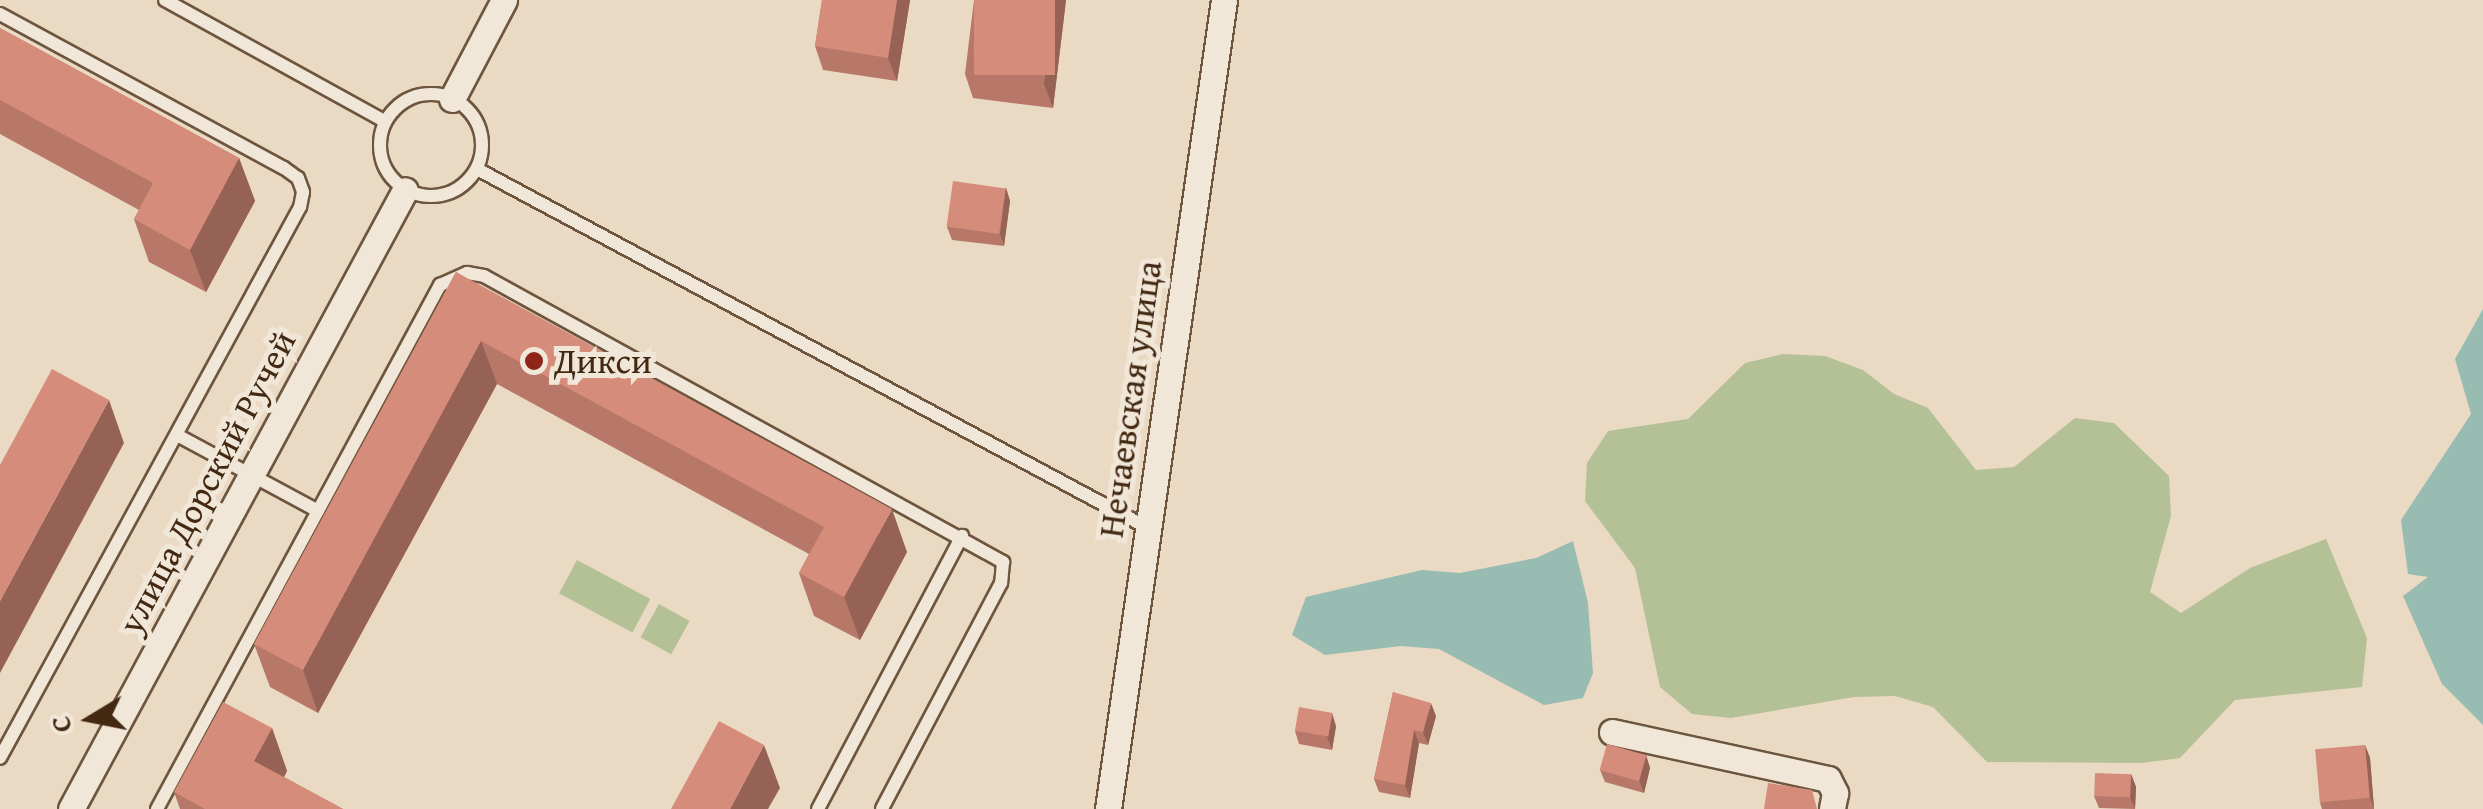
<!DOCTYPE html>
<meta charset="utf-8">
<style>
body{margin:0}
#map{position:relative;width:2483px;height:809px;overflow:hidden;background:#eadac3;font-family:"Gentium Book Plus",serif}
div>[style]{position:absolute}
.green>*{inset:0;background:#b4c096;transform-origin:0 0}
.water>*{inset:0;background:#98bbb2}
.roads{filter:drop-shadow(2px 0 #6d553e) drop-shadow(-2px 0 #6d553e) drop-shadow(0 2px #6d553e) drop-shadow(0 -2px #6d553e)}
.lane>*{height:12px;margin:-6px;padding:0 6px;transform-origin:6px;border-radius:6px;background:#f1e7d8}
.lane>.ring{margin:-6px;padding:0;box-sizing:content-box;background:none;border:12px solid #f1e7d8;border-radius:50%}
.street>*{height:25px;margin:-12.5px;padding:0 12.5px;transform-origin:12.5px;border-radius:12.5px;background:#f1e7d8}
.wall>*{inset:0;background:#b87869}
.shaded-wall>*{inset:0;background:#966255}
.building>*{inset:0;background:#d68c7a;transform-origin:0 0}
.dots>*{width:28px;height:28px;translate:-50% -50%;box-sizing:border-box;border:5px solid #f1e7d8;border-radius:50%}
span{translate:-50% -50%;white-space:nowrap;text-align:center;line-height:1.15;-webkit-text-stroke:10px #f1e7d8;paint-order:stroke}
.poi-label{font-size:35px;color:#432912}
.left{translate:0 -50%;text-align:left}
.street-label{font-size:35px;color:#432912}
.north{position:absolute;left:40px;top:669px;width:100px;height:100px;-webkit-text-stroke:8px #f1e7d8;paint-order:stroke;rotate:260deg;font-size:28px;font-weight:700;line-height:40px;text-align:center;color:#432912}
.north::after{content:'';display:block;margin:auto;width:35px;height:45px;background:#432912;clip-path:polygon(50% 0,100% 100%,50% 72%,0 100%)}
</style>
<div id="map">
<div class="green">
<div style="clip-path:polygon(1783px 354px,1825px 356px,1863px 370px,1894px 394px,1928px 408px,1976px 470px,2014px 467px,2075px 418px,2114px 423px,2169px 476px,2171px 516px,2150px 592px,2181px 613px,2250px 568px,2326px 539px,2367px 638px,2362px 687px,2235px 700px,2180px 758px,2142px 763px,1987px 762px,1933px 707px,1895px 696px,1854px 697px,1731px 718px,1692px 714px,1660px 687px,1635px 568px,1585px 501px,1587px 463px,1608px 431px,1688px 419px,1745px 363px)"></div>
<div style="left:577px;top:560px;width:83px;height:38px;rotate:28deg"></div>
<div style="left:659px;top:604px;width:35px;height:38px;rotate:29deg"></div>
</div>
<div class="water">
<div style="clip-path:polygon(2483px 309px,2483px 725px,2442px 684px,2403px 596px,2428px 577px,2408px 574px,2401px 520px,2471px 414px,2455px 359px)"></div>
<div style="clip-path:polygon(1573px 541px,1588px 603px,1593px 673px,1583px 698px,1544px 705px,1439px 649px,1401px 646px,1325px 655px,1292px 635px,1306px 597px,1422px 570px,1460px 573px,1536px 558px)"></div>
</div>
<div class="roads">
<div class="lane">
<div style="left:165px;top:0;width:250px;rotate:28.9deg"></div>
<div style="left:0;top:14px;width:323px;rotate:28.5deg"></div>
<div style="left:284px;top:168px;width:17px;rotate:36deg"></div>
<div style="left:298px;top:178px;width:15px;rotate:70deg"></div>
<div style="left:303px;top:192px;width:15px;rotate:101deg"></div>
<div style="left:300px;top:207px;width:627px;rotate:118.57deg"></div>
<div class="ring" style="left:380px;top:94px;width:90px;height:90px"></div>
<div style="left:477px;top:169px;width:759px;rotate:28.15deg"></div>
<div style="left:177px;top:435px;width:160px;rotate:28.3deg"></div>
<div style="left:157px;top:809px;width:596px;rotate:-61.63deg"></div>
<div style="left:440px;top:285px;width:30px;rotate:-24deg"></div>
<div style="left:467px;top:273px;width:17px;rotate:10deg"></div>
<div style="left:484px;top:276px;width:593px;rotate:28.86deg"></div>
<div style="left:1003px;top:562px;width:21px;rotate:95deg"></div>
<div style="left:1001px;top:583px;width:255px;rotate:117.8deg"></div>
<div style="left:818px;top:809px;width:309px;rotate:-62.2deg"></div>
</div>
<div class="street">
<div style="left:452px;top:99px;width:112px;rotate:-62.3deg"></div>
<div style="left:1612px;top:732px;width:221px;rotate:12.3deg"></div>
<div style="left:1828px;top:779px;width:16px;rotate:63deg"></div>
<div style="left:1835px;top:793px;width:16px;rotate:101deg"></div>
<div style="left:71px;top:809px;width:703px;rotate:-61.65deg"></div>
<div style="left:1108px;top:809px;width:817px;rotate:-81.84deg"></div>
</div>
</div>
<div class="wall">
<div style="clip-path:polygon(822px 0,910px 0,897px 81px,823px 70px,815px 46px)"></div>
<div style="clip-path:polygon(974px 0,1066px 0,1053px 108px,973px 98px,965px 74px)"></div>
<div style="clip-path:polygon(0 28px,239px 158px,255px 201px,206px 292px,149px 262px,134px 219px,139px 210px,0 134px)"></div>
<div style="clip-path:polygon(1006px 188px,1010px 201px,1004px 246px,952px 240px,947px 227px)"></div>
<div style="clip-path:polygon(456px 272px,907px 552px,860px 640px,814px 616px,799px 573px,809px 554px,497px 384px,318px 713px,270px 687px,254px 644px)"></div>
<div style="clip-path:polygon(1393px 692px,1436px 716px,1428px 745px,1419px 743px,1410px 798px,1379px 792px,1374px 779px)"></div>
<div style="clip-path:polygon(1336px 726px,1332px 750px,1299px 744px,1295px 731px)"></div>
<div style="clip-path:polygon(272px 728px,287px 771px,284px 777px,343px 809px,180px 809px,174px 792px)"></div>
<div style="clip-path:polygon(2365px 745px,2370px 758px,2374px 809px,2322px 809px,2320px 803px)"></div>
<div style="clip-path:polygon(1646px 755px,1650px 768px,1644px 793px,1605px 782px,1600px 770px)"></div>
<div style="clip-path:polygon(2131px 774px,2136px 787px,2135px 809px,2099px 808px,2094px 796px)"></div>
</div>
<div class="shaded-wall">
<div style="clip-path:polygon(897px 0,910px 0,897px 81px,888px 58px)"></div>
<div style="clip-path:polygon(1055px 0,1066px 0,1053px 108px,1044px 84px)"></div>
<div style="clip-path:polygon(239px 158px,255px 201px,206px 292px,190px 250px)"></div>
<div style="clip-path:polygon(1006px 188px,1010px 201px,1004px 246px,1000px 234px)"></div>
<div style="clip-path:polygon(481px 341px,497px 384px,318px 713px,303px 670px)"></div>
<div style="clip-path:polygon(109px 400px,124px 443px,0 673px,0 601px)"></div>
<div style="clip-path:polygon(892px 509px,907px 552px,860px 640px,844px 597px)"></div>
<div style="clip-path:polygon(1431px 703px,1436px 716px,1428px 745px,1423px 732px)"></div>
<div style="clip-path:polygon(1332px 713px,1336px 726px,1332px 750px,1327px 737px)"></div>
<div style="clip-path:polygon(272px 728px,287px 771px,270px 803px,254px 761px)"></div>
<div style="clip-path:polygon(1414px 730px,1419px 743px,1410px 798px,1405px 785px)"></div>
<div style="clip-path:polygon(764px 745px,780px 788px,768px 809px,730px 809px)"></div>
<div style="clip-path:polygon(2365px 745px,2370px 758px,2374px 809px,2370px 798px)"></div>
<div style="clip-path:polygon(1646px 755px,1650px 768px,1644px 793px,1639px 780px)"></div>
<div style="clip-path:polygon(2131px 774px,2136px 787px,2135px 809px,2130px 797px)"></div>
</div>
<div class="building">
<div style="clip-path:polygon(822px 0,897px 0,888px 58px,815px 46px)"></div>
<div style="left:974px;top:0;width:81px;height:75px"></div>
<div style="clip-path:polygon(0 28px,239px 158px,190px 250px,134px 219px,153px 183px,0 100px)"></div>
<div style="left:953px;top:181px;width:53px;height:46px;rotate:8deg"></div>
<div style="clip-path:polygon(456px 272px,892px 509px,844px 597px,799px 573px,824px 527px,481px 341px,303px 670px,254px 644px)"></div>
<div style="clip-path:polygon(52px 369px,109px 400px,0 601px,0 465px)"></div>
<div style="clip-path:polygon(1393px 692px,1431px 703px,1423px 732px,1414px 730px,1405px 785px,1374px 779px)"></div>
<div style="clip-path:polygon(223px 702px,272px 728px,254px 761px,343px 809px,205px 809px,174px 792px)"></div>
<div style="left:1299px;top:707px;width:34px;height:24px;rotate:10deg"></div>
<div style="clip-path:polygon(719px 721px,764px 745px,730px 809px,671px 809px)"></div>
<div style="left:1607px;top:744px;width:41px;height:27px;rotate:16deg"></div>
<div style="left:2365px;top:745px;width:53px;height:50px;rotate:85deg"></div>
<div style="left:2095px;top:773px;width:36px;height:23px;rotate:2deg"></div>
<div style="clip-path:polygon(1768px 783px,1812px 790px,1817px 809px,1764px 809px)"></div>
</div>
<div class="dots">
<div style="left:534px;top:361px;background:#8f2418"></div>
</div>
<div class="poi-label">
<span class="left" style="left:554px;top:361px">Дикси</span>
</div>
<div class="street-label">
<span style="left:1130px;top:399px;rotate:-82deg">Нечаевская улица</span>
<span style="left:207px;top:482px;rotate:-62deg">улица Дорский Ручей</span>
</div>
<div class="north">С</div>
</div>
